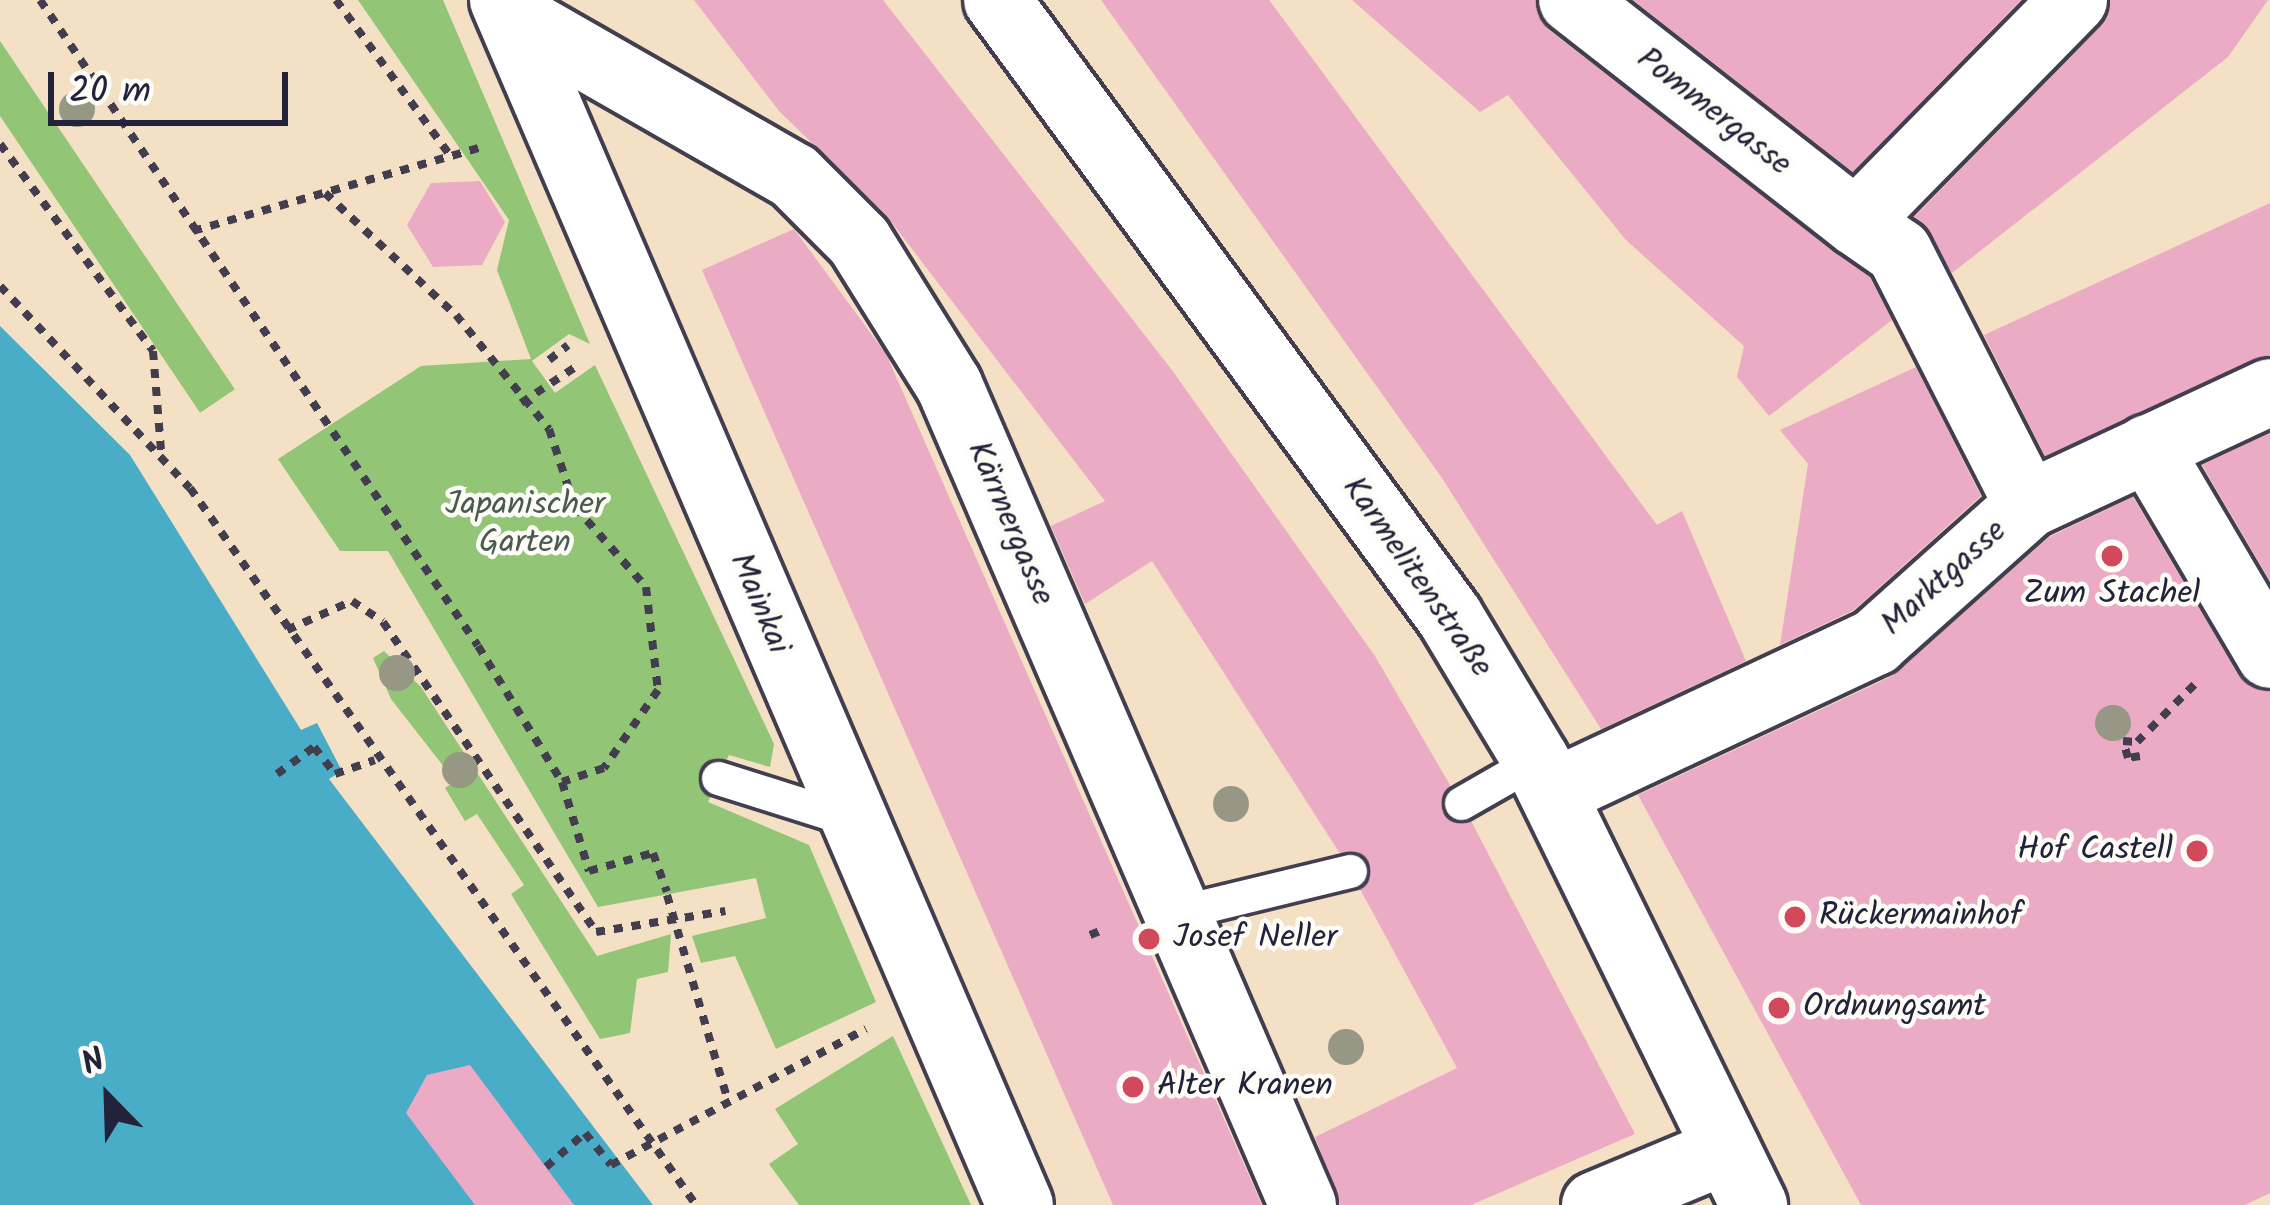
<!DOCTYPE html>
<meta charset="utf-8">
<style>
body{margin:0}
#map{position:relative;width:2270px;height:1205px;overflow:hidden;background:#f4e0c5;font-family:Kalam,sans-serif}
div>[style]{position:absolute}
.green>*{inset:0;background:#92c576;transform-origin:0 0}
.water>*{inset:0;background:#49adc8}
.building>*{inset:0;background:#ebabc4}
.path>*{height:8px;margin-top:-4px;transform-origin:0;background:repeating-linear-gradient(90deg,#423e50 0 9px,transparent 0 18px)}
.roads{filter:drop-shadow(3px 0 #423e50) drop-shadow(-3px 0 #423e50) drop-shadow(0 3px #423e50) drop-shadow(0 -3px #423e50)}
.lane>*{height:33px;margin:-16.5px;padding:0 16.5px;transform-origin:16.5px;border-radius:16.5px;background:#fff}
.street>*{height:66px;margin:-33px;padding:0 33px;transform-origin:33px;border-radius:33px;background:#fff}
.secondary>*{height:66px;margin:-33px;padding:0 33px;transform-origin:33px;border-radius:33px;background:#fff}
.trees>*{width:36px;height:36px;margin:-18px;border-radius:50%;background:#969785}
.dots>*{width:33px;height:33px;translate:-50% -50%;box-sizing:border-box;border:6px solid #fdfcf7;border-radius:50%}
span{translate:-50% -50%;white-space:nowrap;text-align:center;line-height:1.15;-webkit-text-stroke:9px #fdfcf7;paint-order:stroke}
.street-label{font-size:33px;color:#22223b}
.park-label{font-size:33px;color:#495b50}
.poi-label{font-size:33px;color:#22223b}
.right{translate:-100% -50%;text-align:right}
.left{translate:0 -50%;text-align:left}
.north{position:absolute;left:48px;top:1037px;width:120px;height:120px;-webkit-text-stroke:9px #fdfcf7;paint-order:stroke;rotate:337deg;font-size:33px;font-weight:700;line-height:48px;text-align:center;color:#22223b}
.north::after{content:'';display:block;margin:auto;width:42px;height:54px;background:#22223b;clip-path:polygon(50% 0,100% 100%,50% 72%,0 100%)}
.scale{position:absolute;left:48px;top:72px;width:240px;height:54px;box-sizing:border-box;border:6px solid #22223b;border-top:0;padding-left:15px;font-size:36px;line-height:42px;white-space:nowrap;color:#22223b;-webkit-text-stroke:9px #fdfcf7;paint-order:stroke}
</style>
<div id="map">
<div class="green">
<div style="clip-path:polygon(358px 0,443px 0,590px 344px,569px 334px,532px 361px,555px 393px,595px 365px,774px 744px,770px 767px,729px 755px,708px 802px,809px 845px,876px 1002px,776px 1049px,735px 956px,701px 963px,692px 936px,766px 918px,756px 878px,598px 907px,388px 551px,340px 551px,278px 459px,421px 366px,531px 359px,497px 270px,509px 220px)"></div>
<div style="left:0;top:41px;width:420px;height:42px;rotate:56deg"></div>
<div style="clip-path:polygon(384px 651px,421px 687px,597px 956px,671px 934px,668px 972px,637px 979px,630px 1033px,600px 1039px,511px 894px,524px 885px,477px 814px,465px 821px,445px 788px,455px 781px,391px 699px,373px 658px)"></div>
<div style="clip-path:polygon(893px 1036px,971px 1205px,799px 1205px,769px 1164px,798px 1144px,775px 1109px)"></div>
</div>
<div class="water">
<div style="clip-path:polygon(0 326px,130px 455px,301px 730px,317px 723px,342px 771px,329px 779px,653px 1205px,0 1205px)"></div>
</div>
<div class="building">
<div style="clip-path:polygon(694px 0,883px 0,1172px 370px,1375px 656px,1450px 785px,1442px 812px,1471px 821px,1635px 1134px,1471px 1205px,1340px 1205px,1315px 1137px,1457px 1068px,1360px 889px,1370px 865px,1339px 852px,1152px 561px,1085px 604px,1051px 526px,1105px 501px,886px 215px,779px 111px)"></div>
<div style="clip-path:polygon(1101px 0,1269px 0,1657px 525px,1682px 511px,1746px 661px,1601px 729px,1442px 478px)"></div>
<div style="clip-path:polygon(1352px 0,1535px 0,1549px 30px,1870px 277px,1892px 320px,1769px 416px,1737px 377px,1744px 346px,1626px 240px,1508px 95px,1480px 112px)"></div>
<div style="clip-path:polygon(1633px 0,2021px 0,1853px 172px)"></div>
<div style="clip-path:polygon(2110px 0,2268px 0,2228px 57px,1952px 273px,1914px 217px,2101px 26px)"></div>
<div style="clip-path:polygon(480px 181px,505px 222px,482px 265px,433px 267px,407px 225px,431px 183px)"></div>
<div style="clip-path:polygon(2270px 203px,2270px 355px,2045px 456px,1984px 335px)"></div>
<div style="clip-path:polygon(794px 229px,886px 354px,1262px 1205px,1113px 1205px,702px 270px)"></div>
<div style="clip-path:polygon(1916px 367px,1981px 496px,1854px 610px,1780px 645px,1808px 464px,1780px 430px)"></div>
<div style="clip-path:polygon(2270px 433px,2270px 581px,2202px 465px)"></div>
<div style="clip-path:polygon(2133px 497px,2238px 674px,2270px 692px,2270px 1193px,2245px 1205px,1861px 1205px,1638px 795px,1892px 676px,2049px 537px)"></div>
<div style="clip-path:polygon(470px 1065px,574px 1205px,475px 1205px,406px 1113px,427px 1075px)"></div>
</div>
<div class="path">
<div style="left:40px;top:0;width:780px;rotate:55.86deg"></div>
<div style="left:478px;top:646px;width:160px;rotate:58.3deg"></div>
<div style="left:562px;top:782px;width:93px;rotate:73.1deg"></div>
<div style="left:589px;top:871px;width:66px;rotate:-15.7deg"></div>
<div style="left:653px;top:853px;width:41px;rotate:70.3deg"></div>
<div style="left:336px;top:0;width:197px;rotate:53.7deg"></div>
<div style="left:0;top:144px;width:257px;rotate:53.5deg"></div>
<div style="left:153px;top:351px;width:100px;rotate:85.4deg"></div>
<div style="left:325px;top:193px;width:179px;rotate:43deg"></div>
<div style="left:456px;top:315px;width:147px;rotate:50.8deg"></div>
<div style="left:549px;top:429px;width:82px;rotate:71.6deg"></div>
<div style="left:575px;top:507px;width:107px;rotate:48.4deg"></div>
<div style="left:646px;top:587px;width:104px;rotate:83.4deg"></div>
<div style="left:658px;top:690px;width:95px;rotate:124.7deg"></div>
<div style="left:604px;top:768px;width:44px;rotate:161.6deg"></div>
<div style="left:193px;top:231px;width:304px;rotate:-16.2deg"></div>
<div style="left:0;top:286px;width:277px;rotate:46.8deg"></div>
<div style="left:190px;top:488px;width:878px;rotate:54.79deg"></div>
<div style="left:549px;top:360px;width:24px;rotate:-38deg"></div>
<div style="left:521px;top:403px;width:71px;rotate:-33.5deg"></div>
<div style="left:287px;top:630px;width:71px;rotate:-24deg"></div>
<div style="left:352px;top:601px;width:37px;rotate:34deg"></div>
<div style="left:383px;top:622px;width:376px;rotate:55.5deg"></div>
<div style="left:596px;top:932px;width:131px;rotate:-9.2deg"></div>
<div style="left:2140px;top:756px;width:12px;rotate:171deg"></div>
<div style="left:2128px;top:758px;width:18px;rotate:-106deg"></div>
<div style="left:2123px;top:741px;width:14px;rotate:4deg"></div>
<div style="left:2137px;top:742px;width:85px;rotate:-45deg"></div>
<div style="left:277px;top:774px;width:46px;rotate:-36.1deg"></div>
<div style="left:314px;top:747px;width:34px;rotate:52deg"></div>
<div style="left:335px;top:774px;width:42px;rotate:-19.3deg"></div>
<div style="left:667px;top:895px;width:215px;rotate:73.5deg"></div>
<div style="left:1090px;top:935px;width:16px;rotate:-22deg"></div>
<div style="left:546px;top:1167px;width:52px;rotate:-41.1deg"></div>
<div style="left:585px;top:1133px;width:41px;rotate:50.9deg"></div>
<div style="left:611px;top:1165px;width:289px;rotate:-28.1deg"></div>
</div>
<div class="roads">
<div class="lane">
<div style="left:718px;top:778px;width:139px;rotate:17.5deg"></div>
<div style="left:1461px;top:803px;width:86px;rotate:-29.8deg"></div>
<div style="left:1176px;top:913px;width:179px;rotate:-13.6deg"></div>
</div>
<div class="street">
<div style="left:997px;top:0;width:765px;rotate:53.71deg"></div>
<div style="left:1450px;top:617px;width:167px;rotate:59deg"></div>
<div style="left:1536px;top:760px;width:496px;rotate:63.9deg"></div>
<div style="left:1572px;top:0;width:360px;rotate:38deg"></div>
<div style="left:509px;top:13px;width:328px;rotate:29.8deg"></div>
<div style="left:794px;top:176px;width:92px;rotate:45deg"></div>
<div style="left:859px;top:241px;width:170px;rotate:58deg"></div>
<div style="left:949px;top:385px;width:893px;rotate:66.65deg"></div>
<div style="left:2148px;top:448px;width:240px;rotate:59.5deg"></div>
<div style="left:2028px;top:505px;width:284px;rotate:-117deg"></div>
<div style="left:1899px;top:252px;width:52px;rotate:-145.1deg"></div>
<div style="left:1856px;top:222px;width:311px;rotate:-45.5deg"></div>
<div style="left:1553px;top:793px;width:356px;rotate:-25.1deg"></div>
<div style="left:1875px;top:642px;width:205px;rotate:-41.8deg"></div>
<div style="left:2028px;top:505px;width:267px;rotate:-25deg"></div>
<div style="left:1595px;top:1205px;width:143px;rotate:-22.6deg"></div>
</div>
<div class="secondary">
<div style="left:503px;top:0;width:1311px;rotate:66.78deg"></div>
</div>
</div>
<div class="trees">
<div style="left:77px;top:109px"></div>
<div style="left:397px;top:673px"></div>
<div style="left:2113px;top:723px"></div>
<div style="left:460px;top:770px"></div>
<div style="left:1231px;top:804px"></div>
<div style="left:1346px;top:1047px"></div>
</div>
<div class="dots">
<div style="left:2112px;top:556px;background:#d1495b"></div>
<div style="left:2197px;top:851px;background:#d1495b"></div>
<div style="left:1795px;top:917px;background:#d1495b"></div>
<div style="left:1149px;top:939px;background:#d1495b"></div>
<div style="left:1779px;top:1008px;background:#d1495b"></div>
<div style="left:1133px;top:1087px;background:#d1495b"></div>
</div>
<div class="street-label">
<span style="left:1713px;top:113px;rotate:38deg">Pommergasse</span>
<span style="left:1009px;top:524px;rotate:67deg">Kärrnergasse</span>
<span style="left:1416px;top:578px;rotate:55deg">Karmelitenstraße</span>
<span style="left:1945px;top:579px;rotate:-42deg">Marktgasse</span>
<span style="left:758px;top:604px;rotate:67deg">Mainkai</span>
</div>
<div class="park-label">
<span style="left:525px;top:525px">Japanischer<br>Garten</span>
</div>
<div class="poi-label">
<span style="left:2112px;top:595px">Zum Stachel</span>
<span class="right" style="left:2173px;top:851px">Hof Castell</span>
<span class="left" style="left:1819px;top:917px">Rückermainhof</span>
<span class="left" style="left:1173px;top:939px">Josef Neller</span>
<span class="left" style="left:1803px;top:1008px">Ordnungsamt</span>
<span class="left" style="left:1157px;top:1087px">Alter Kranen</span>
</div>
<div class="north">N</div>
<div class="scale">20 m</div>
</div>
